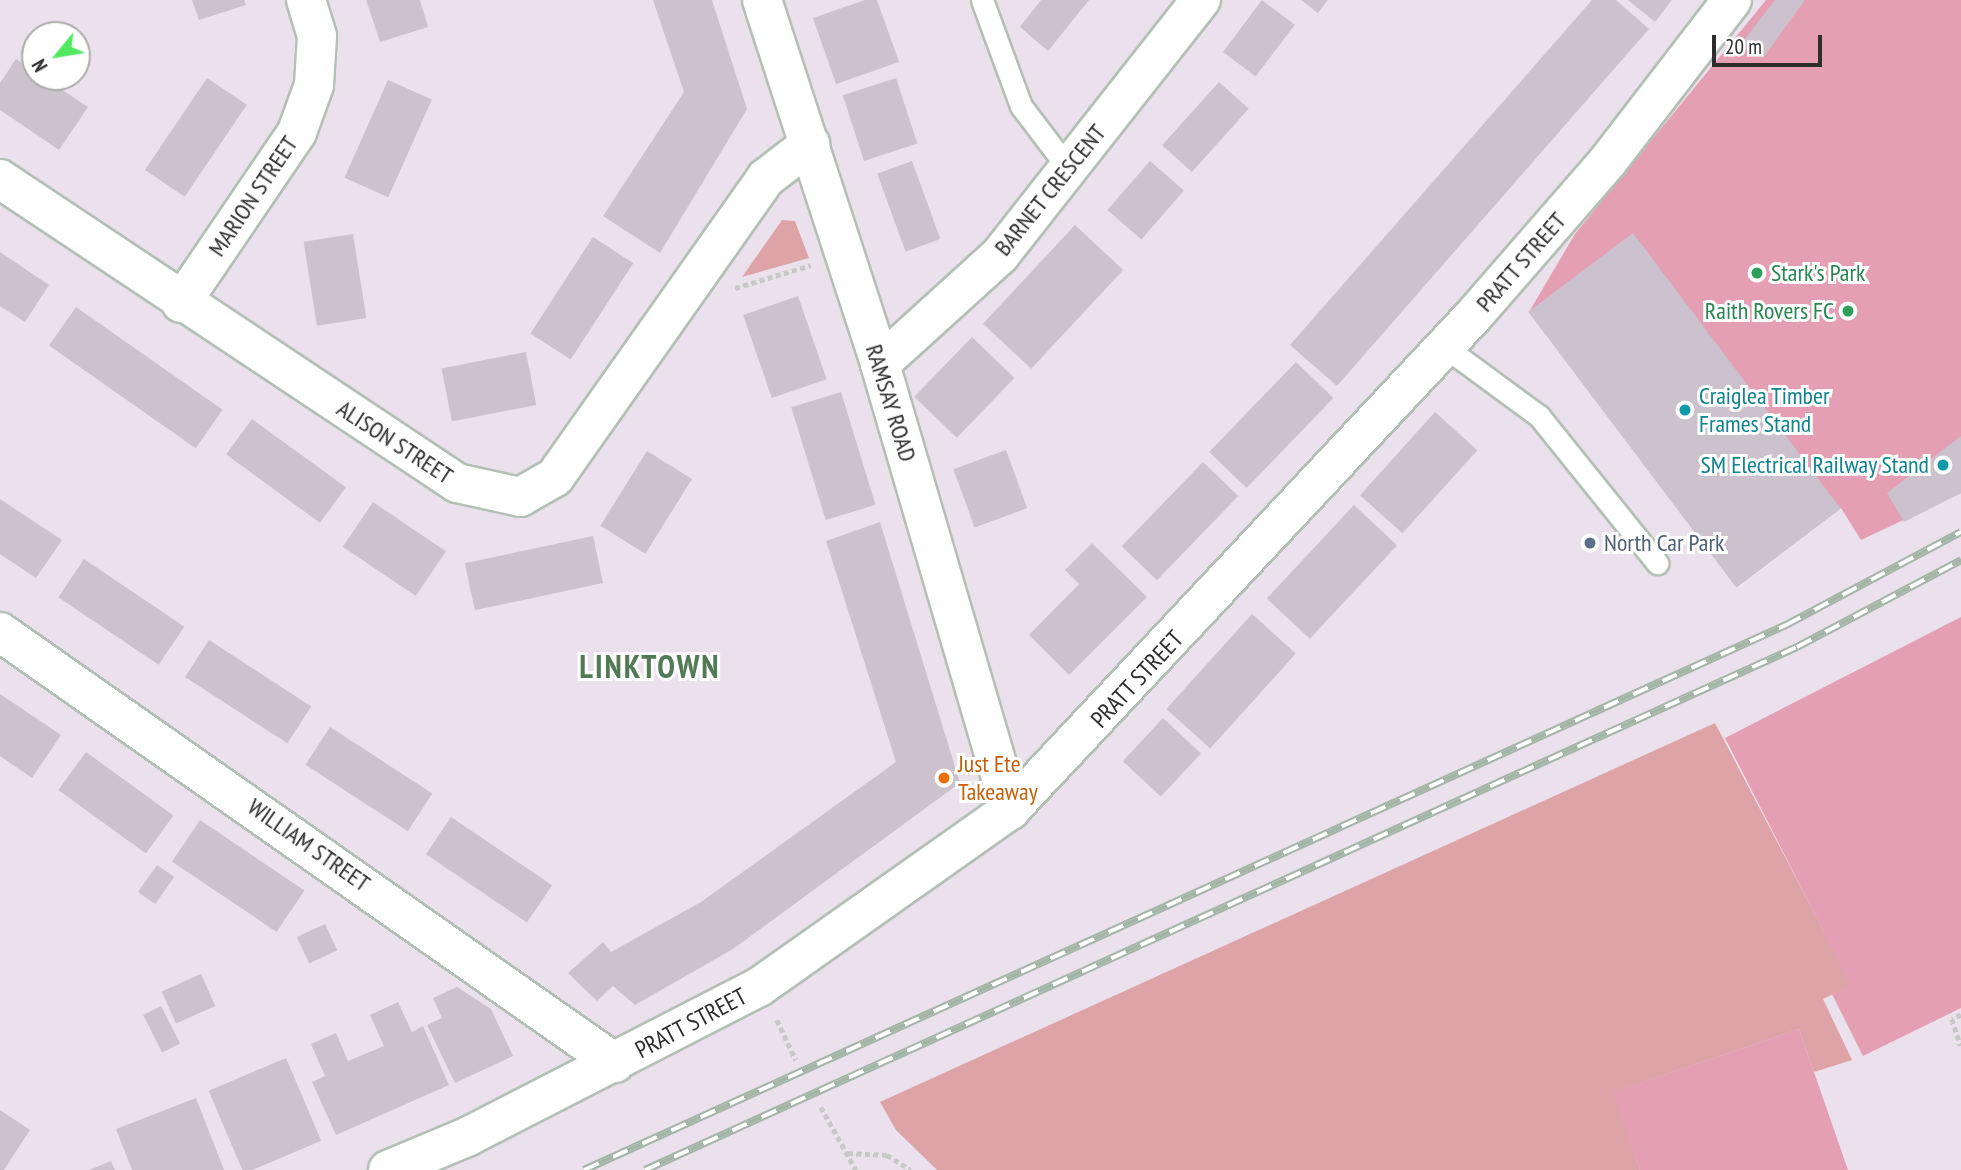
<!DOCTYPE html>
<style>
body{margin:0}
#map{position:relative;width:1961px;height:1170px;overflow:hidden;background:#ebe1ed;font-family:"PT Sans Narrow",sans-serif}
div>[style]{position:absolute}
.green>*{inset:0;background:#dea3a6}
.pitch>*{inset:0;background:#e49fb4}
.building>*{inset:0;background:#cbc2cd;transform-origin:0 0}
.path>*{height:4.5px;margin-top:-2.25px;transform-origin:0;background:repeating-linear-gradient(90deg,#c8c8c8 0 5px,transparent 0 8.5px)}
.roads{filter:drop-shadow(2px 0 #b4bfb5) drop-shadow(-2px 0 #b4bfb5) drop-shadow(0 2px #b4bfb5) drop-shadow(0 -2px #b4bfb5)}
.service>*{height:21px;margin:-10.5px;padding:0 10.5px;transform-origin:10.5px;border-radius:10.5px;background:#fff}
.minor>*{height:38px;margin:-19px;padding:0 19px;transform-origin:19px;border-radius:19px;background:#fff}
.secondary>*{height:38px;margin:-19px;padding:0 19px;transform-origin:19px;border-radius:19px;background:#fff}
.rail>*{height:8px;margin-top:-4px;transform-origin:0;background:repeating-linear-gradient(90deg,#fff 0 16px,#a3b5a6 0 32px);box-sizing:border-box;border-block:2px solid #a3b5a6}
.dots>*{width:19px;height:19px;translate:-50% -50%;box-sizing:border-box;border:4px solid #fff;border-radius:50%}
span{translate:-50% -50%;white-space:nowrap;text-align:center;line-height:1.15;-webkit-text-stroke:6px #fff;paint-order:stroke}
.street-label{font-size:24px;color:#2d2d2d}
.leisure-label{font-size:24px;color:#27864d}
.left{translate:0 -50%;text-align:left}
.right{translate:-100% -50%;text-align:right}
.culture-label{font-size:24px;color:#0d838f}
.service-label{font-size:24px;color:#4e5e75}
.food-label{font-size:24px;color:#c56008}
.district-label{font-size:32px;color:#517a55;font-weight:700;letter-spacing:2px}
.north{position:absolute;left:21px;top:21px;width:70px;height:70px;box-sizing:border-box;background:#fff;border:2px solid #ababab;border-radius:50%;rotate:240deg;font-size:19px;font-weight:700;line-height:28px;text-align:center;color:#2d2d2d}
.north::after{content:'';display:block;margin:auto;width:24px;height:32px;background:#51ea5f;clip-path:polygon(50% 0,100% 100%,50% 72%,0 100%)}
.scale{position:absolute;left:1712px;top:35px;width:110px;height:32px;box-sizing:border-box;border:4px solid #2d2d2d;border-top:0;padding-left:9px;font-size:21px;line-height:24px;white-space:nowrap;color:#2d2d2d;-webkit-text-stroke:5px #fff;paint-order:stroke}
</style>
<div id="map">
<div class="green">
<div style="clip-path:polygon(782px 220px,795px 221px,809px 258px,742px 277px)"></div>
<div style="clip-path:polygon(1715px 723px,1852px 985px,1823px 999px,1852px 1060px,1814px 1072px,1799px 1029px,1614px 1092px,1640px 1170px,937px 1170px,896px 1130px,880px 1102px)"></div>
</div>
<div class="pitch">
<div style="clip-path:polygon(1766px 0,1961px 0,1961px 493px,1861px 540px,1841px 508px,1737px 587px,1529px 312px,1575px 234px)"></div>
<div style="clip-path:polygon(1961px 617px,1961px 1008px,1863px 1056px,1832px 994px,1851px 985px,1725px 738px)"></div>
<div style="clip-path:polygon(1799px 1029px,1848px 1170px,1640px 1170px,1613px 1092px)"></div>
</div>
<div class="building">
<div style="clip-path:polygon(192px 0,244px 0,246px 5px,199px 20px)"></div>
<div style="clip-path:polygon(366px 0,420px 0,428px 27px,380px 42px)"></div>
<div style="clip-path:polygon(653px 0,712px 0,747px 109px,660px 253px,603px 216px,684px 92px)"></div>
<div style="clip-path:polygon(865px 0,877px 0,899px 62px,836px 84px,813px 18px)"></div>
<div style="clip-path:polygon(1041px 0,1089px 0,1048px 51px,1020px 27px)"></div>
<div style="left:1262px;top:0;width:41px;height:65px;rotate:37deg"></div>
<div style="clip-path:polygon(1301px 0,1328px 0,1318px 13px)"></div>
<div style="clip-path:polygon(1592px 0,1616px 0,1649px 29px,1337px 386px,1290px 345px)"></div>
<div style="clip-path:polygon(1628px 0,1672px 0,1655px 22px)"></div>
<div style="clip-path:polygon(1775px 0,1805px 0,1763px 58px,1742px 43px)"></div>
<div style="clip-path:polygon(16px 59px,88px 107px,59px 150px,0 110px,0 83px)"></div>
<div style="left:207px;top:78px;width:48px;height:111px;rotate:34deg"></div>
<div style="left:896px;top:78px;width:69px;height:56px;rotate:72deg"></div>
<div style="left:388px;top:80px;width:48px;height:107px;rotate:24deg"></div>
<div style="left:1219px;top:82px;width:40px;height:85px;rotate:42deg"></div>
<div style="left:912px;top:161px;width:83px;height:37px;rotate:70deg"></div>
<div style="left:1150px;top:161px;width:45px;height:65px;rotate:41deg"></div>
<div style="left:1075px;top:225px;width:66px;height:135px;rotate:43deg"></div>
<div style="left:1633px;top:233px;width:345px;height:131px;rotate:53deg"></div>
<div style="left:353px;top:234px;width:85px;height:50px;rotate:81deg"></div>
<div style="left:593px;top:237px;width:48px;height:115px;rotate:33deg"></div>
<div style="clip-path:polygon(0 252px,49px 285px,25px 322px,0 306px)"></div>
<div style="left:798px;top:296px;width:88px;height:58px;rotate:71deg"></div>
<div style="left:76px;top:307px;width:179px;height:47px;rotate:35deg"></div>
<div style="left:972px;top:337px;width:59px;height:83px;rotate:44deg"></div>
<div style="left:526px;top:352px;width:54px;height:86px;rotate:79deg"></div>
<div style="left:1296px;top:362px;width:52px;height:125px;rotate:44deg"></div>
<div style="left:841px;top:392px;width:118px;height:52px;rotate:73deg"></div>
<div style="left:1435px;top:412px;width:57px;height:112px;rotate:42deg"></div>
<div style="left:252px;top:419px;width:116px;height:44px;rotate:36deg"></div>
<div style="clip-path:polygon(1961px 436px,1961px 493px,1904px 522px,1887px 493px)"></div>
<div style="left:1006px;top:450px;width:62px;height:56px;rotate:70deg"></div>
<div style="left:647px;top:451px;width:53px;height:88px;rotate:32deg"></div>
<div style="left:1203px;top:462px;width:49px;height:117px;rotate:44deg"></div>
<div style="clip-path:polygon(0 499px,62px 540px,36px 578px,0 554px)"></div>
<div style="left:373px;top:502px;width:88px;height:54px;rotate:34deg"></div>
<div style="left:1354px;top:505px;width:59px;height:128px;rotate:43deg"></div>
<div style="clip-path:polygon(880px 522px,960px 783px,733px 949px,635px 1005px,613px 986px,597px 1001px,568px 973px,603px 942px,611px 952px,701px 902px,896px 762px,826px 541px)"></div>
<div style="left:593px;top:536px;width:48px;height:131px;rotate:78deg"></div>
<div style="clip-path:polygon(1092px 543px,1147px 597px,1069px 675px,1029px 635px,1079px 584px,1065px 570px)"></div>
<div style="left:84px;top:559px;width:121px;height:46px;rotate:34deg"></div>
<div style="left:1252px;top:614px;width:59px;height:128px;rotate:42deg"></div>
<div style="left:209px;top:640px;width:122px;height:44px;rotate:33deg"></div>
<div style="clip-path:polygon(0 694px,61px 735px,32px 778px,0 756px)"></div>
<div style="left:1163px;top:718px;width:52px;height:59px;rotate:43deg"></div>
<div style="left:330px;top:727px;width:122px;height:45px;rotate:33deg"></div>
<div style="left:86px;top:752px;width:108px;height:47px;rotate:36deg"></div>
<div style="left:451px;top:817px;width:122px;height:45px;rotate:34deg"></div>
<div style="left:200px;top:820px;width:126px;height:50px;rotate:34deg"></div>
<div style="left:157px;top:865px;width:21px;height:33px;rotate:35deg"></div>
<div style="left:325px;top:924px;width:29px;height:31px;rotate:65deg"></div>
<div style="left:201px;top:974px;width:35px;height:43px;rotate:66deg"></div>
<div style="clip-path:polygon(457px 987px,491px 1009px,513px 1056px,455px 1083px,427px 1025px,442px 1018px,433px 998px)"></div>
<div style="clip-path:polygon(398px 1002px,412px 1032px,423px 1026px,449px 1085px,336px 1135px,312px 1082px,325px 1076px,311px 1044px,336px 1033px,348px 1061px,384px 1046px,370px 1015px)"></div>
<div style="left:161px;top:1006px;width:42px;height:20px;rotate:63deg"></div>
<div style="left:286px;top:1058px;width:90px;height:84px;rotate:67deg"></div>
<div style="clip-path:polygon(196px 1098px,224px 1170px,132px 1170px,116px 1129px)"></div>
<div style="clip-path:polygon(0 1110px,30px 1130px,4px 1170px,0 1170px)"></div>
<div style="clip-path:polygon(111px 1161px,115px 1170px,89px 1170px)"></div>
</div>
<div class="path">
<div style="left:735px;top:288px;width:79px;rotate:-16.8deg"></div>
<div style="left:1961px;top:1015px;width:10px;rotate:156deg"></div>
<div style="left:1952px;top:1019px;width:28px;rotate:72deg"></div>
<div style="left:777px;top:1020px;width:44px;rotate:64.6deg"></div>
<div style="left:821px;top:1107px;width:72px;rotate:60.9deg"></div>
<div style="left:848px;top:1153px;width:39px;rotate:3deg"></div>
<div style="left:887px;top:1155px;width:28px;rotate:32deg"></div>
</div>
<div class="roads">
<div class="service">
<div style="left:982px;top:0;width:113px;rotate:69.8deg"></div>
<div style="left:1021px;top:106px;width:78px;rotate:52.8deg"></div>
<div style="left:1445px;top:347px;width:117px;rotate:36.3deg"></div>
<div style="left:1539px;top:416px;width:189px;rotate:51.2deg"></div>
</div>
<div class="minor">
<div style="left:762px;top:0;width:383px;rotate:72deg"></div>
<div style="left:880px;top:364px;width:465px;rotate:73.7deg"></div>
<div style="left:0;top:179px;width:549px;rotate:33.63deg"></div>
<div style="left:457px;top:483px;width:65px;rotate:12.5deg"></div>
<div style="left:520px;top:497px;width:40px;rotate:-29.7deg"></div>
<div style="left:555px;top:477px;width:366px;rotate:-54.8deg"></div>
<div style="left:766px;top:178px;width:56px;rotate:-37.7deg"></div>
<div style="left:181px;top:303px;width:207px;rotate:-55.8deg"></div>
<div style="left:297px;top:132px;width:50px;rotate:-70.1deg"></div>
<div style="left:314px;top:85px;width:49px;rotate:-86.5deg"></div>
<div style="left:317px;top:36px;width:38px;rotate:-107deg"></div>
<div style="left:880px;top:364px;width:162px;rotate:-42.2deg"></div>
<div style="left:1000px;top:255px;width:325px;rotate:-51.8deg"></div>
<div style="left:0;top:632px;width:751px;rotate:35.02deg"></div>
</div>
<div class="secondary">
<div style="left:388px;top:1170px;width:86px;rotate:-22.7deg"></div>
<div style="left:467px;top:1137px;width:328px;rotate:-27.2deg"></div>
<div style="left:759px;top:987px;width:307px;rotate:-35.2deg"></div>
<div style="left:1010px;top:810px;width:681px;rotate:-46.84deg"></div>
<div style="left:1476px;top:313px;width:201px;rotate:-49deg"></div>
<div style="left:1608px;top:161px;width:203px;rotate:-52.4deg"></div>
</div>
</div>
<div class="rail">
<div style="left:584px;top:1170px;width:1320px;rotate:-24.39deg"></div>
<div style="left:1786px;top:625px;width:198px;rotate:-28deg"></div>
<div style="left:645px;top:1170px;width:1265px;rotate:-24.42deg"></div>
<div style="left:1797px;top:647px;width:186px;rotate:-27.9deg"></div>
</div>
<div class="dots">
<div style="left:1757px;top:273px;background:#2e9e5b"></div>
<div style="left:1848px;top:311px;background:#2e9e5b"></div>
<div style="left:1685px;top:410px;background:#0f9aa8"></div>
<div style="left:1943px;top:465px;background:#0f9aa8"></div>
<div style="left:1590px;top:543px;background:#5c6f8a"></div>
<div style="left:944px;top:778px;background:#e8710a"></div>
</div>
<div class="street-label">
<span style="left:1050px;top:190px;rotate:-51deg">BARNET CRESCENT</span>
<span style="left:253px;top:196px;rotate:-56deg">MARION STREET</span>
<span style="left:1521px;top:262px;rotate:-49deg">PRATT STREET</span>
<span style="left:891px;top:403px;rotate:73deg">RAMSAY ROAD</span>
<span style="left:395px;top:442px;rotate:33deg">ALISON STREET</span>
<span style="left:1137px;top:679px;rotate:-47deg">PRATT STREET</span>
<span style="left:309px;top:845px;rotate:35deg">WILLIAM STREET</span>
<span style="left:691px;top:1023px;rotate:-28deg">PRATT STREET</span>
</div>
<div class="leisure-label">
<span class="left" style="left:1771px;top:273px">Stark's Park</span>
<span class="right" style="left:1834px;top:311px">Raith Rovers FC</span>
</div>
<div class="culture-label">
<span class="left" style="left:1699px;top:410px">Craiglea Timber<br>Frames Stand</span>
<span class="right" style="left:1929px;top:465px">SM Electrical Railway Stand</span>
</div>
<div class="service-label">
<span class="left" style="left:1604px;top:543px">North Car Park</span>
</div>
<div class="food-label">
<span class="left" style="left:958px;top:778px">Just Ete<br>Takeaway</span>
</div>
<div class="district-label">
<span style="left:650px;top:666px">LINKTOWN</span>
</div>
<div class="north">N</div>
<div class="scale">20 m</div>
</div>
